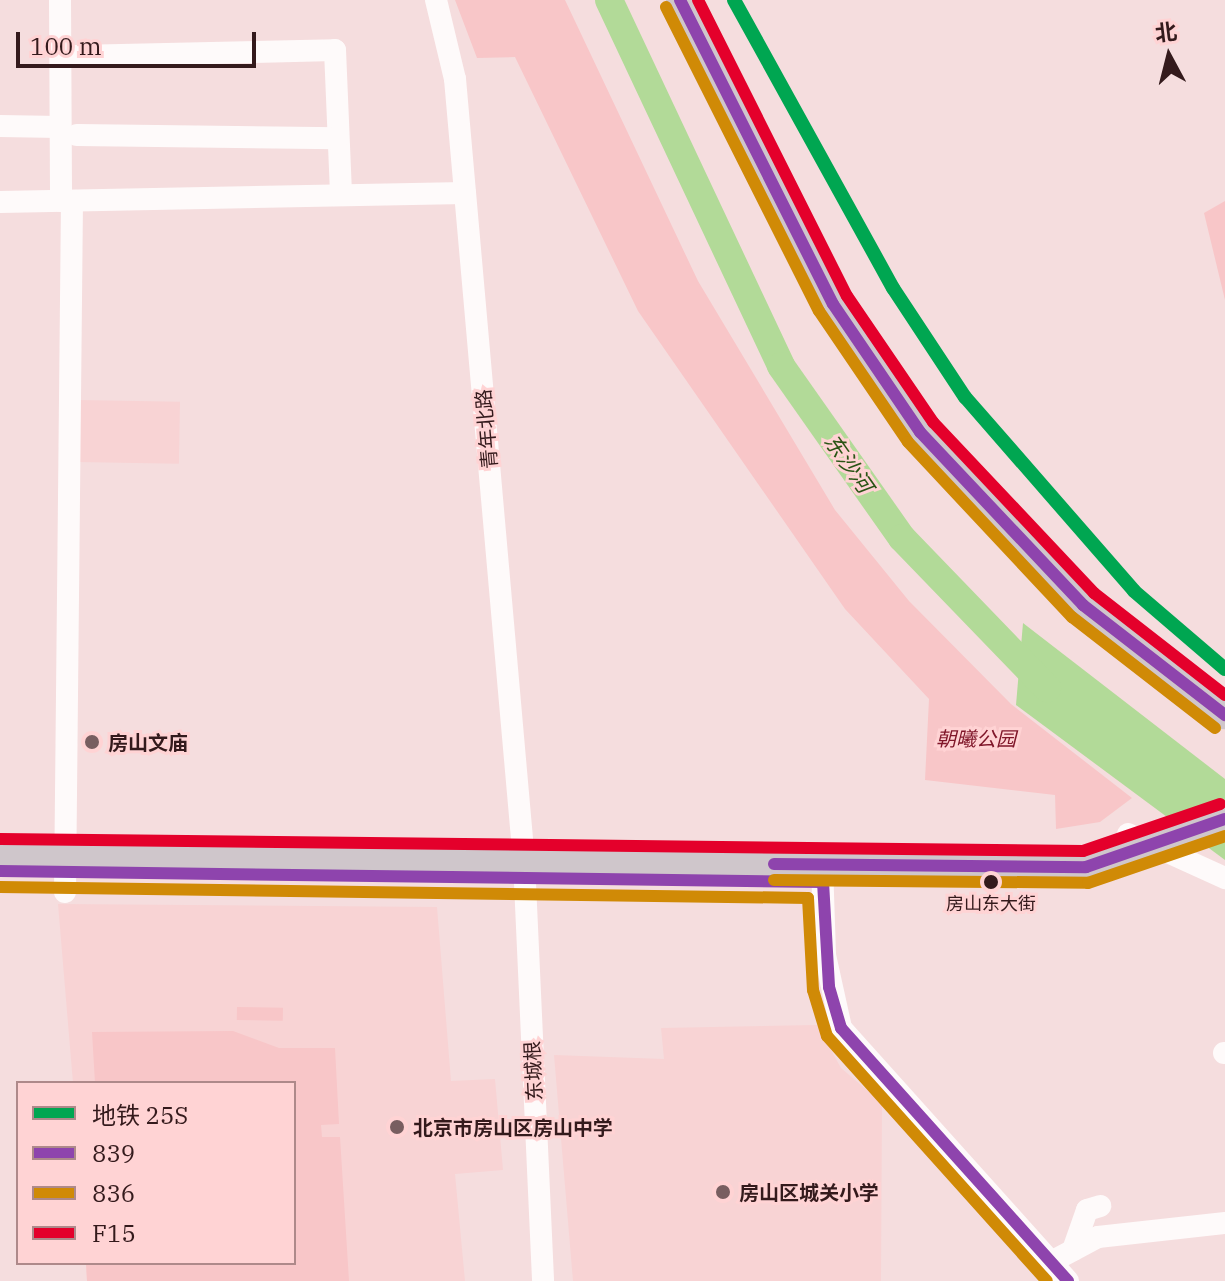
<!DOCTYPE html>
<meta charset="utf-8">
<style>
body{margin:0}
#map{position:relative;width:1225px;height:1281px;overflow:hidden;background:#f5ddde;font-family:"IBM Plex Serif","Noto Sans SC",serif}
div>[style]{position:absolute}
.built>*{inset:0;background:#f8d3d4;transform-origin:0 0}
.green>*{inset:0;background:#f8c6c8;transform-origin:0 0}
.water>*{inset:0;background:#b2da98}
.river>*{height:28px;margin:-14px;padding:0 14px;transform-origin:14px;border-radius:14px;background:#b2da98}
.minor>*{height:22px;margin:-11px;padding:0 11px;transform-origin:11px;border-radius:11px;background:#fefafa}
.major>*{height:28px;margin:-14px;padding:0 14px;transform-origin:14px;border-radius:14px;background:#cfc6cb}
.bus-1>*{height:12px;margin:-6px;padding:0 6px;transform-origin:6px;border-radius:6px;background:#8e44ad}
.bus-2>*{height:12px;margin:-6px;padding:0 6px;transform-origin:6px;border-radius:6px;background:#d08a06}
.bus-3>*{height:12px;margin:-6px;padding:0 6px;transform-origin:6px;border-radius:6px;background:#e4002b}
.metro-1>*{height:14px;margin:-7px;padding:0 7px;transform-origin:7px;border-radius:7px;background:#00a651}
.dots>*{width:22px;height:22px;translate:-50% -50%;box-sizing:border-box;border:4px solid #ffd3d4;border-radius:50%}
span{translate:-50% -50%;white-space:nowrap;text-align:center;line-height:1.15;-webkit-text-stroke:6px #ffd3d4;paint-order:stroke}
.bus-label{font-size:18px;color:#341a1c}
.street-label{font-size:20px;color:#341a1c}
.park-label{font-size:20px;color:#80172a;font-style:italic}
.poi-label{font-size:20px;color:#341a1c;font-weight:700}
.left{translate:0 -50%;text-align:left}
.water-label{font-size:22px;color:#2a5415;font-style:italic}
.legend{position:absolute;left:16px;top:1081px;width:280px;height:184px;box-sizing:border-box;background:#ffd3d4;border:2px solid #ae898a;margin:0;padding:10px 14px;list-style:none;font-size:24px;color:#341a1c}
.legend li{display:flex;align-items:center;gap:16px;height:40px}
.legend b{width:40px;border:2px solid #ae898a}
.north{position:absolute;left:1129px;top:16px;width:80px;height:80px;-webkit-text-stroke:6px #ffd3d4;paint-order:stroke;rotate:353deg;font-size:22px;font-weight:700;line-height:32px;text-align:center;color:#341a1c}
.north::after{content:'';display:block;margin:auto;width:28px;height:36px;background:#341a1c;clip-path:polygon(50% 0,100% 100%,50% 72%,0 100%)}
.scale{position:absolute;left:16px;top:32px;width:240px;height:36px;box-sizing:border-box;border:4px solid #341a1c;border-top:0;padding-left:10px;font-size:24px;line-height:28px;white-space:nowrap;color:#341a1c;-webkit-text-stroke:6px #ffd3d4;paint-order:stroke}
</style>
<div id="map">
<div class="built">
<div style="left:78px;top:400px;width:102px;height:62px;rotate:1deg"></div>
<div style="clip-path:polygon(58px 904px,437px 907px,451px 1081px,495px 1079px,503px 1170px,455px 1174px,465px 1281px,87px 1281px,86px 1263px,294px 1263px,294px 1083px,73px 1083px)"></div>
<div style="clip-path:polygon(817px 1025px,841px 1068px,882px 1103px,881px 1281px,573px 1281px,554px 1055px,664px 1059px,661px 1028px)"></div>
</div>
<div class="green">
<div style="clip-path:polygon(455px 0,565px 0,698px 281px,835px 510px,909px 601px,1011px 704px,1132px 798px,1100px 822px,1056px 829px,1055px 795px,925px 780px,929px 699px,845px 609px,638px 311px,515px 57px,477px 58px)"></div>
<div style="clip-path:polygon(1225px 201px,1225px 300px,1204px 213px)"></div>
<div style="left:237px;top:1007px;width:46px;height:13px;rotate:1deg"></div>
<div style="clip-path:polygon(233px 1031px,279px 1048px,335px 1048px,339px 1124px,321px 1125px,322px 1137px,340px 1137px,349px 1281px,87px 1281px,86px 1263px,294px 1263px,294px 1083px,95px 1083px,92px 1032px)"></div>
</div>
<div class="water">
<div style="clip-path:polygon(1023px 623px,1225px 779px,1225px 860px,1016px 705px)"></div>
</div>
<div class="river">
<div style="left:609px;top:0;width:404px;rotate:64.8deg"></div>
<div style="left:781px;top:366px;width:210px;rotate:54.9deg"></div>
<div style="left:902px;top:538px;width:209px;rotate:46deg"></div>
</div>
<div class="minor">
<div style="left:60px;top:0;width:201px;rotate:89.7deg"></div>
<div style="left:436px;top:0;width:81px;rotate:76.5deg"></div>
<div style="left:455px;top:79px;width:785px;rotate:84.96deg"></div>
<div style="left:524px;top:861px;width:420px;rotate:87.4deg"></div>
<div style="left:76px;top:56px;width:259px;rotate:-1.3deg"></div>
<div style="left:335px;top:50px;width:145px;rotate:87.6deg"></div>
<div style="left:0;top:126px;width:60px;rotate:1deg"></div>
<div style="left:77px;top:135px;width:261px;rotate:0.7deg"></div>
<div style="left:0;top:202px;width:465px;rotate:-1.1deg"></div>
<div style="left:1128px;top:834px;width:107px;rotate:24.4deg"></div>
<div style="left:822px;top:864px;width:91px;rotate:88.1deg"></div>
<div style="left:825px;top:955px;width:75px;rotate:77.6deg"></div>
<div style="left:841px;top:1028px;width:340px;rotate:48.1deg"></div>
<div style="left:65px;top:892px;width:691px;rotate:-89.42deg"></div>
<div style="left:1224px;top:1053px;width:1px"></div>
<div style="left:1073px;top:1250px;width:42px;rotate:-70.7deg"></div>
<div style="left:1087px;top:1210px;width:14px;rotate:-17deg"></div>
<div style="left:1051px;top:1262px;width:53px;rotate:-28deg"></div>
<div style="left:1098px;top:1237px;width:128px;rotate:-6.3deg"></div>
</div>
<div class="major">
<div style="left:680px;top:0;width:340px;rotate:63.3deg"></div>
<div style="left:833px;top:304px;width:155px;rotate:55.8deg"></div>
<div style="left:920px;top:432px;width:238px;rotate:46.7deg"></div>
<div style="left:1083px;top:605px;width:180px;rotate:37.8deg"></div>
<div style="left:0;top:855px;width:1086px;rotate:0.63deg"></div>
<div style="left:1086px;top:867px;width:147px;rotate:-19.1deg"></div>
</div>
<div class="bus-1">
<div style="left:680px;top:0;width:340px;rotate:63.3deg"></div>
<div style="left:833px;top:304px;width:155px;rotate:55.8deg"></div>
<div style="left:920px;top:432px;width:238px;rotate:46.7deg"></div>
<div style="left:1083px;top:605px;width:180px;rotate:37.8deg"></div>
<div style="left:774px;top:864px;width:312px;rotate:0.6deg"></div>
<div style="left:1086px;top:867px;width:147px;rotate:-19.1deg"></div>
<div style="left:0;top:871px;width:823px;rotate:0.77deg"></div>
<div style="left:823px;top:882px;width:105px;rotate:86.7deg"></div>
<div style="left:829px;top:987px;width:43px;rotate:73.7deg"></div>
<div style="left:841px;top:1028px;width:340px;rotate:48.1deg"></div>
</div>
<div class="bus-2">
<div style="left:666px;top:7px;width:340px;rotate:63.3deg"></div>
<div style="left:819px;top:311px;width:158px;rotate:55.8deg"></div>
<div style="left:908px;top:442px;width:240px;rotate:46.9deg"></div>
<div style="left:1072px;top:617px;width:181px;rotate:37.8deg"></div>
<div style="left:774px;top:880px;width:314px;rotate:0.5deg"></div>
<div style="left:1088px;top:883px;width:145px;rotate:-18.9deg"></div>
<div style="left:0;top:887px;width:808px;rotate:0.78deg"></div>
<div style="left:808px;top:898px;width:92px;rotate:86.9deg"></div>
<div style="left:813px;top:990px;width:48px;rotate:73.1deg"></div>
<div style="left:827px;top:1036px;width:329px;rotate:48.1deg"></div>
</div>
<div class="bus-3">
<div style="left:698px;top:0;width:331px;rotate:63.3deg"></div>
<div style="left:847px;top:296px;width:153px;rotate:55.7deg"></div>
<div style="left:933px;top:422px;width:235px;rotate:46.7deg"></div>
<div style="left:1094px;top:593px;width:166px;rotate:37.9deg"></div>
<div style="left:0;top:839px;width:1083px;rotate:0.63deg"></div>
<div style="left:1083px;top:851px;width:145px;rotate:-18.9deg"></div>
</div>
<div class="metro-1">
<div style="left:734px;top:0;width:329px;rotate:61.1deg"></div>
<div style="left:893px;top:288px;width:131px;rotate:56.6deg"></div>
<div style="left:965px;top:397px;width:257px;rotate:48.9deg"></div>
<div style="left:1134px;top:591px;width:120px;rotate:40.6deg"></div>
</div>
<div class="dots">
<div style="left:92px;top:742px;background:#785e60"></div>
<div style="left:991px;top:882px;background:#341a1c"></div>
<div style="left:397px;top:1127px;background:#785e60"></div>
<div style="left:723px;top:1192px;background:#785e60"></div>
</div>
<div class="bus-label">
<span style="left:991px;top:904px">房山东大街</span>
</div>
<div class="street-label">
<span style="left:486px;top:429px;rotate:-95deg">青年北路</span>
<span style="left:533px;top:1071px;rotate:-93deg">东城根</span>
</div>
<div class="park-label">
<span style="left:976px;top:738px">朝曦公园</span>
</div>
<div class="poi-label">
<span class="left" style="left:108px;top:742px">房山文庙</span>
<span class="left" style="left:413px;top:1127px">北京市房山区房山中学</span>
<span class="left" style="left:739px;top:1192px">房山区城关小学</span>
</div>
<div class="water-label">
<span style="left:849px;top:463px;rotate:55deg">东沙河</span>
</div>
<ul class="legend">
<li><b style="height:10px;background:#00a651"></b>地铁 25S</li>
<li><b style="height:10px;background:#8e44ad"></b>839</li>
<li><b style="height:10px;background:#d08a06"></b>836</li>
<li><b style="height:10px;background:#e4002b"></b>F15</li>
</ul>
<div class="north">北</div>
<div class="scale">100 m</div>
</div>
